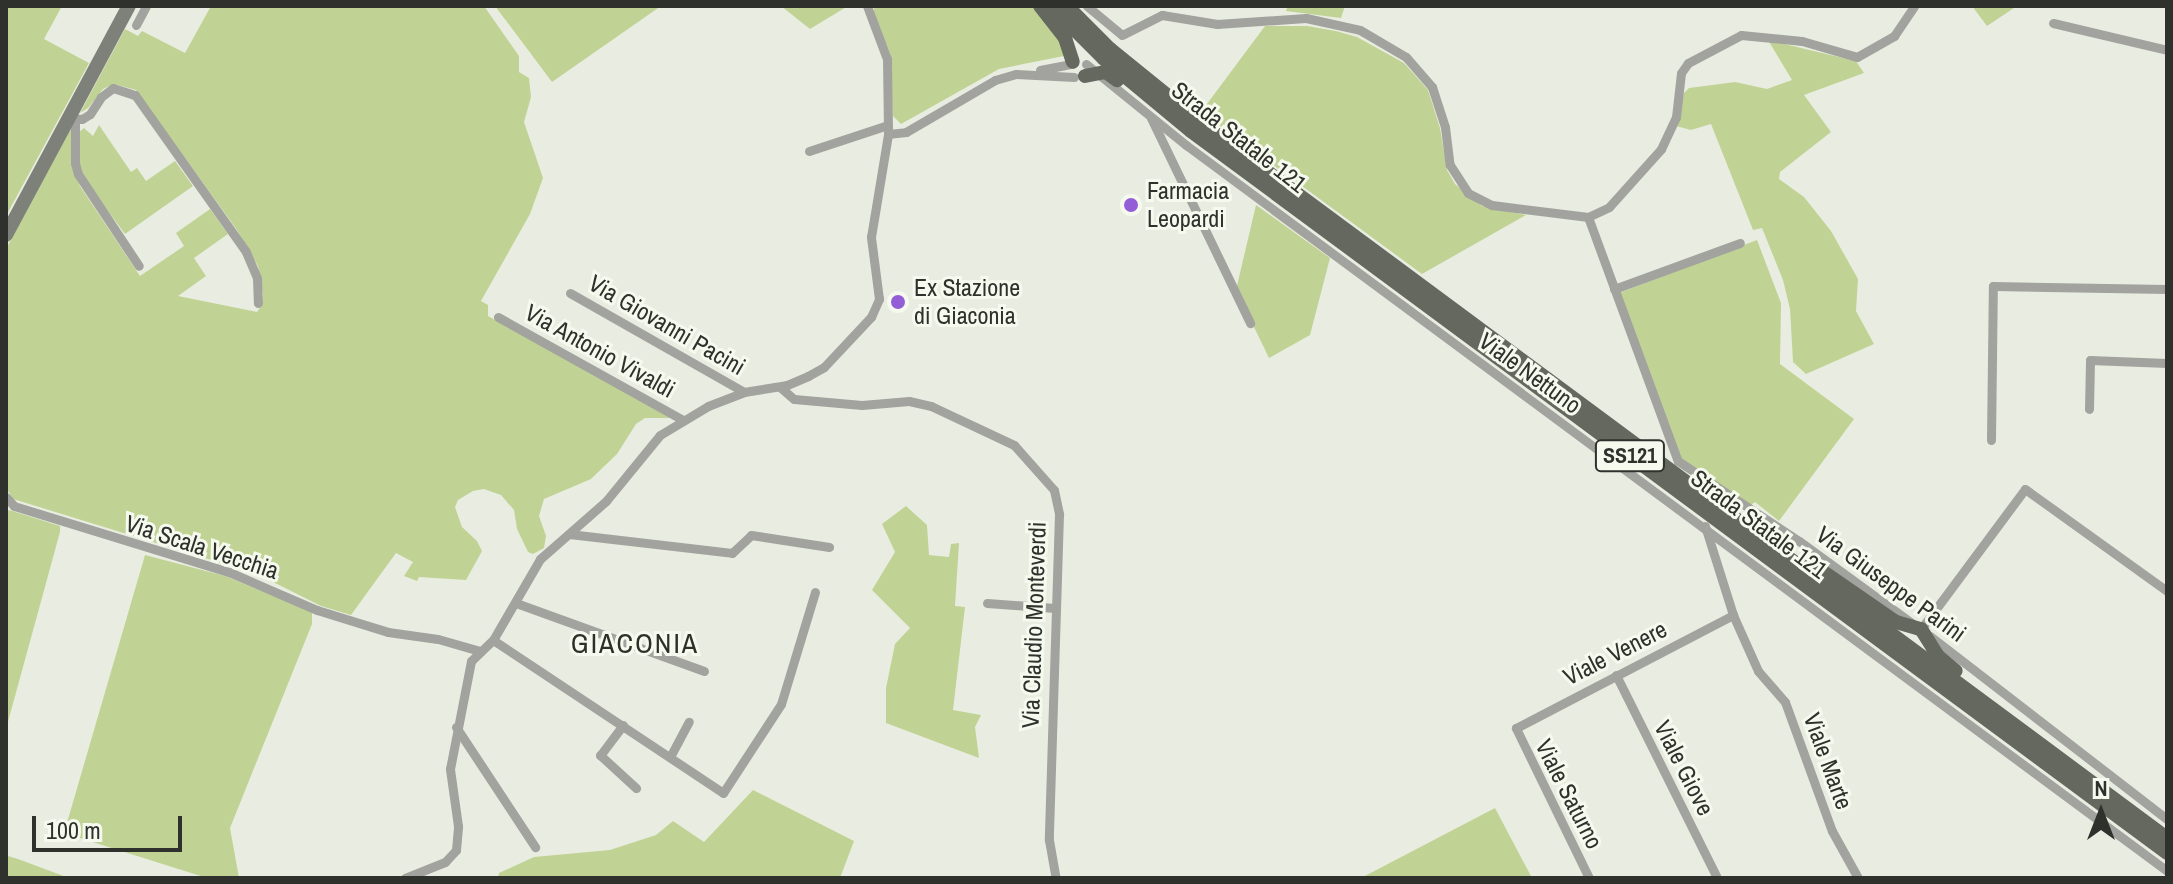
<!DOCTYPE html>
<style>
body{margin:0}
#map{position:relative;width:2173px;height:884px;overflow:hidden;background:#e9ede1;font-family:"Archivo Narrow",sans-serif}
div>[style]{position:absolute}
.green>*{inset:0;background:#c0d395}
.street>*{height:9px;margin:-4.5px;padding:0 4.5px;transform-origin:4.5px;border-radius:4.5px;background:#a2a39e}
.secondary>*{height:14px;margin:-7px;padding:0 7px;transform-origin:7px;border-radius:7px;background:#7e8179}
.primary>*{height:14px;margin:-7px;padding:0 7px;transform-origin:7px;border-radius:7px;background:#65685f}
.dots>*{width:22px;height:22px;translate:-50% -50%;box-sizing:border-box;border:4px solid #f6faee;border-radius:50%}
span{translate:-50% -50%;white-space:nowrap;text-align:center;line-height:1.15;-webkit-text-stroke:6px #f6faee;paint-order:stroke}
.shield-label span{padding:2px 6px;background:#f6faee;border:2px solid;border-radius:6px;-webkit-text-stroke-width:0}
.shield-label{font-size:22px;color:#2f312c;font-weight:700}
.street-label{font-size:24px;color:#2f312c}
.poi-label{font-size:24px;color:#2f312c}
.left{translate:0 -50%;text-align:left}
.quarter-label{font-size:28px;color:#2d3027;letter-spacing:2px}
.frame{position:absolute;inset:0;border:8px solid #2f312c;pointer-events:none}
.north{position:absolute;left:2061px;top:772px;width:80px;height:80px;-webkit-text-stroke:6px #f6faee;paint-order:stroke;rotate:0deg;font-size:22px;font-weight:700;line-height:32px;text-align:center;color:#2f312c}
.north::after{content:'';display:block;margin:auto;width:28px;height:36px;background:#2f312c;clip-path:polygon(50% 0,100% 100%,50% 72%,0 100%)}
.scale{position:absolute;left:32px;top:816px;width:150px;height:36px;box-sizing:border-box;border:4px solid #2f312c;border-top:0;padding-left:10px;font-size:24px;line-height:28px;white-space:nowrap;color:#2f312c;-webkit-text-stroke:6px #f6faee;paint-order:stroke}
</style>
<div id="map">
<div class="green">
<div style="clip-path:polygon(6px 6px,62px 6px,44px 39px,89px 63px,6px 216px)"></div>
<div style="clip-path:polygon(211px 6px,484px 6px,519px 56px,519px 72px,529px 78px,531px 97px,524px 122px,543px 178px,530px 214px,481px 301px,488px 305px,488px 316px,673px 418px,645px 418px,636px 424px,617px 454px,591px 479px,544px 499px,539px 516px,546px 536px,544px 548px,533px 554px,528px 552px,517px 529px,514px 510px,501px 495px,484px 489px,473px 491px,458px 500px,455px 507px,462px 527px,477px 541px,482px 551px,466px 580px,419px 577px,417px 581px,404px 576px,413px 562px,396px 553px,351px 615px,321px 606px,257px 574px,13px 499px,6px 488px,6px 249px,71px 127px,72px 165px,80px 186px,140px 276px,184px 246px,176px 233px,210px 209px,228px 234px,194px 258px,206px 276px,178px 296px,257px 312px,261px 306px,263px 295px,258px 266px,237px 230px,136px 90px,114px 84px,103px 89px,88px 108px,80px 113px,125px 29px,138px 36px,142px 31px,185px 53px)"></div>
<div style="clip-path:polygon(495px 6px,661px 6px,552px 82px)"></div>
<div style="clip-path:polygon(781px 6px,848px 6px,810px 29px)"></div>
<div style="clip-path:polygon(874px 6px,1036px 6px,1058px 32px,1064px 56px,999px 69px,901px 124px,893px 116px,890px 53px,874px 15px)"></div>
<div style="clip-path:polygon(1288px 6px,1345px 6px,1341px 18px,1286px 11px)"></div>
<div style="clip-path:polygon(1972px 6px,2017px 6px,1987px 26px)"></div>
<div style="clip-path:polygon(1265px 26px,1307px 26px,1336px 31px,1357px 37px,1404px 63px,1428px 90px,1440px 128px,1447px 170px,1455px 184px,1482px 206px,1526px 215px,1422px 274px,1201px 112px)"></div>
<div style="clip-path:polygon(1768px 40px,1856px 61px,1864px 73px,1804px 95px,1831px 132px,1780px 172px,1779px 179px,1804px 197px,1831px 231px,1858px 279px,1856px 311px,1874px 344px,1806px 374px,1793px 362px,1790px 309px,1783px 280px,1762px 228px,1753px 230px,1711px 124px,1691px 130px,1676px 126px,1684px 93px,1689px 88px,1735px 82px,1767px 89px,1792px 80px)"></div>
<div style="clip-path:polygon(99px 125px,131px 172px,137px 168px,146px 181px,175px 161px,193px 186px,125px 234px,85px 180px,79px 165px,79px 132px,84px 128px,93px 136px)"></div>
<div style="clip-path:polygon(1256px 205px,1330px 258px,1310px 335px,1269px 358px,1236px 290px)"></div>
<div style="clip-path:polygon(1757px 240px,1781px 303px,1780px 364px,1854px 419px,1779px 521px,1755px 502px,1751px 505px,1682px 460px,1619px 293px)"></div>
<div style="clip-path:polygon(906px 506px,927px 525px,929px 555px,949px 557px,951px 544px,959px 543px,955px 606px,965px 607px,953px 710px,981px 715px,975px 727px,979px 758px,886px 723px,886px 688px,895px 644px,910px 628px,872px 590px,895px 552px,882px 524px)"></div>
<div style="clip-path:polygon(9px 510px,60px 526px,60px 532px,6px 729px,6px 513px)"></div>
<div style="clip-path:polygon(145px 555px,225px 576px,312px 612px,312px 624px,230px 828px,239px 878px,207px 878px,64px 833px)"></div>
<div style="clip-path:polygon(753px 790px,854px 841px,840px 878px,498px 878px,499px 873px,534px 857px,610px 850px,656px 835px,673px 821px,704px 842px)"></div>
<div style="clip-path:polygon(1495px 808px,1532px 878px,1361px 878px)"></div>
<div style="clip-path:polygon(8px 856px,18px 859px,69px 878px,6px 878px)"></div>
</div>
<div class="street">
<div style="left:867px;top:6px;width:57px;rotate:69.3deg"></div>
<div style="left:887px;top:59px;width:75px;rotate:89.2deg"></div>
<div style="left:1087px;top:6px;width:45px;rotate:39.6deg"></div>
<div style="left:1122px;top:35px;width:45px;rotate:-26.6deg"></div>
<div style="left:1162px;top:15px;width:56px;rotate:9.3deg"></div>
<div style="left:1217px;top:24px;width:89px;rotate:-3.9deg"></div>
<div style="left:1306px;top:18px;width:55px;rotate:12.5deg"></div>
<div style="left:1360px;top:30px;width:53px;rotate:30.4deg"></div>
<div style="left:1406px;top:57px;width:40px;rotate:49deg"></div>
<div style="left:1432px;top:87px;width:42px;rotate:72deg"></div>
<div style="left:1445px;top:127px;width:38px;rotate:83deg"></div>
<div style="left:1450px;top:165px;width:33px;rotate:57deg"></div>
<div style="left:1468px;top:193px;width:27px;rotate:27deg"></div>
<div style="left:1492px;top:205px;width:97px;rotate:7.1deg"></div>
<div style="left:1588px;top:217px;width:23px;rotate:-25deg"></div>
<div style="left:1609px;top:207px;width:78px;rotate:-48.1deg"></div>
<div style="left:1661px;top:149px;width:35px;rotate:-65deg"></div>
<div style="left:1676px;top:117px;width:44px;rotate:-83.5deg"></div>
<div style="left:1681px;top:73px;width:12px;rotate:-55deg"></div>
<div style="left:1688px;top:63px;width:60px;rotate:-27.8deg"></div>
<div style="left:1741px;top:35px;width:61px;rotate:5.6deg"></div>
<div style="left:1802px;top:41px;width:57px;rotate:16.2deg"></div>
<div style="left:1857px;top:57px;width:43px;rotate:-29.6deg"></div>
<div style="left:1894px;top:36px;width:36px;rotate:-56deg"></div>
<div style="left:2053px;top:23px;width:117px;rotate:13.3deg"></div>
<div style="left:136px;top:25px;width:21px;rotate:-62deg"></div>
<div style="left:1086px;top:64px;width:129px;rotate:39deg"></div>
<div style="left:1186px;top:145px;width:1220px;rotate:36.5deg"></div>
<div style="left:1040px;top:70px;width:32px;rotate:-11deg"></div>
<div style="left:69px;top:118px;width:13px;rotate:4deg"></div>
<div style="left:82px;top:119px;width:9px;rotate:-32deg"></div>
<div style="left:90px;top:114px;width:20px;rotate:-57deg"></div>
<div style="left:101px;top:97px;width:15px;rotate:-37deg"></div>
<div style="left:113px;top:88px;width:23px;rotate:18deg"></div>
<div style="left:135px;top:95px;width:192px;rotate:54.7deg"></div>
<div style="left:246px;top:252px;width:28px;rotate:67deg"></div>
<div style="left:257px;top:278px;width:25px;rotate:88deg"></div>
<div style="left:1151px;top:118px;width:228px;rotate:64.2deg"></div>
<div style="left:75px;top:120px;width:43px;rotate:90deg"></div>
<div style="left:75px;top:163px;width:11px;rotate:75deg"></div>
<div style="left:78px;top:174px;width:110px;rotate:56.5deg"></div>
<div style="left:809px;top:151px;width:83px;rotate:-18.2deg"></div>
<div style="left:1588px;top:217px;width:260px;rotate:69.8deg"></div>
<div style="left:1678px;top:461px;width:145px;rotate:33.5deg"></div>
<div style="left:1799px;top:541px;width:140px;rotate:36deg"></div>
<div style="left:1614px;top:289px;width:134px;rotate:-20.1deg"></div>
<div style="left:570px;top:293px;width:200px;rotate:29.6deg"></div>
<div style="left:498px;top:317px;width:212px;rotate:29.1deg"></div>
<div style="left:780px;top:387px;width:18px;rotate:41deg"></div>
<div style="left:794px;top:399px;width:68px;rotate:5deg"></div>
<div style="left:862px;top:405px;width:47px;rotate:-4.9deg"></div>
<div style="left:909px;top:401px;width:23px;rotate:13deg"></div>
<div style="left:931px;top:406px;width:92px;rotate:25.2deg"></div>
<div style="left:1014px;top:445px;width:60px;rotate:48.4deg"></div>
<div style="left:1054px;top:490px;width:25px;rotate:78deg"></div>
<div style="left:1059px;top:514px;width:326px;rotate:91.8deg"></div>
<div style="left:1049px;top:840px;width:39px;rotate:80deg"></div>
<div style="left:2089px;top:409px;width:49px;rotate:-88.8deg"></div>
<div style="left:2090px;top:360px;width:77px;rotate:2.2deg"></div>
<div style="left:1991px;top:440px;width:154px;rotate:-89.3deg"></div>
<div style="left:1993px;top:286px;width:174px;rotate:1deg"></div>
<div style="left:6px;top:497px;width:12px;rotate:48deg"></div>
<div style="left:14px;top:506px;width:225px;rotate:17.1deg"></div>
<div style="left:229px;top:572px;width:96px;rotate:23.4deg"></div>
<div style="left:317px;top:610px;width:74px;rotate:17.2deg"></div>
<div style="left:388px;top:632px;width:50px;rotate:8deg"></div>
<div style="left:438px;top:639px;width:44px;rotate:15.9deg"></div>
<div style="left:1705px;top:526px;width:93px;rotate:72.5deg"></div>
<div style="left:1733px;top:615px;width:61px;rotate:65.9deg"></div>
<div style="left:1758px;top:671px;width:41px;rotate:48.9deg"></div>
<div style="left:1785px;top:702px;width:137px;rotate:70deg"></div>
<div style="left:1832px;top:831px;width:54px;rotate:61deg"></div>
<div style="left:569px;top:534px;width:164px;rotate:6.6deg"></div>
<div style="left:732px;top:553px;width:26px;rotate:-43deg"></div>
<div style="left:751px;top:535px;width:79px;rotate:8.7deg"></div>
<div style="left:516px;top:603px;width:200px;rotate:19.9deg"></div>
<div style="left:987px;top:603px;width:68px;rotate:4.2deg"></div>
<div style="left:1921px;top:629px;width:174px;rotate:-53.4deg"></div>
<div style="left:2025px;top:489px;width:175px;rotate:35.7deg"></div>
<div style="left:1930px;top:636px;width:299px;rotate:37.7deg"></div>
<div style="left:493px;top:640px;width:276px;rotate:33.6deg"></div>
<div style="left:723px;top:793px;width:106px;rotate:-56.9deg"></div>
<div style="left:781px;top:704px;width:117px;rotate:-73.1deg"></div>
<div style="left:1616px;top:675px;width:227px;rotate:63.5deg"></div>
<div style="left:623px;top:725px;width:38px;rotate:127deg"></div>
<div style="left:600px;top:755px;width:49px;rotate:42.5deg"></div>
<div style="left:456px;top:727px;width:144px;rotate:56.6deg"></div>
<div style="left:670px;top:757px;width:40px;rotate:-62deg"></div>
<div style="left:405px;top:878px;width:43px;rotate:-21.8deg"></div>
<div style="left:445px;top:862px;width:16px;rotate:-47deg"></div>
<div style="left:456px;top:850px;width:24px;rotate:-85deg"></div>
<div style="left:458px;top:826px;width:58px;rotate:-98deg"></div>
<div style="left:450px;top:769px;width:110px;rotate:-79deg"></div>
<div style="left:471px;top:661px;width:30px;rotate:-44deg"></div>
<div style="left:493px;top:640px;width:94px;rotate:-59.9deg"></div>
<div style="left:540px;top:559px;width:88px;rotate:-41.3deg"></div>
<div style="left:606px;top:501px;width:85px;rotate:-50.7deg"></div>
<div style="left:660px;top:435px;width:56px;rotate:-31.1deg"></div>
<div style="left:708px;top:406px;width:39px;rotate:-21deg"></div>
<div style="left:744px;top:392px;width:44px;rotate:-9.2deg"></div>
<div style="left:787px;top:385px;width:23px;rotate:-23deg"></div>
<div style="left:808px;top:376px;width:18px;rotate:-29deg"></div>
<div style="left:824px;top:367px;width:69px;rotate:-46.8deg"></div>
<div style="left:871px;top:317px;width:20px;rotate:-66deg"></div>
<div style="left:879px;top:299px;width:63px;rotate:-97.4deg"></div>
<div style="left:871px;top:237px;width:104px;rotate:-80.6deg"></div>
<div style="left:888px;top:134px;width:18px;rotate:-6deg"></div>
<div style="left:906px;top:132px;width:103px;rotate:-30.3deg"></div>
<div style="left:995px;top:80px;width:22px;rotate:-16deg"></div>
<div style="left:1016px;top:74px;width:58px;rotate:3deg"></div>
<div style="left:1589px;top:878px;width:167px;rotate:-116deg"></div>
<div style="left:1516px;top:728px;width:245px;rotate:-27.5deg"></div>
</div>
<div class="secondary">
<div style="left:6px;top:235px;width:260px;rotate:-61.8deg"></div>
</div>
<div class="primary">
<div style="left:1040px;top:6px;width:41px;rotate:52deg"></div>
<div style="left:1065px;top:38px;width:25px;rotate:72deg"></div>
<div style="left:1051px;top:6px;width:74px;rotate:45deg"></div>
<div style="left:1103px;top:58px;width:114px;rotate:39.7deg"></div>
<div style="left:1191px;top:131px;width:1214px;rotate:36.49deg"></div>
<div style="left:1067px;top:6px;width:61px;rotate:45deg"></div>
<div style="left:1110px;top:49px;width:114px;rotate:39deg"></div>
<div style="left:1199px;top:121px;width:1205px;rotate:36.53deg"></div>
<div style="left:1085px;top:76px;width:21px;rotate:-11deg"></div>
<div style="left:1106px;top:72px;width:14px;rotate:36deg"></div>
<div style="left:1809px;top:562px;width:106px;rotate:34.6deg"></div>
<div style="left:1896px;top:622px;width:26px;rotate:16deg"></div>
<div style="left:1921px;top:629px;width:32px;rotate:58deg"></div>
<div style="left:1938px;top:656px;width:23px;rotate:40deg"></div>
</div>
<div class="dots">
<div style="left:1131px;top:205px;background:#945ed6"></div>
<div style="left:898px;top:302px;background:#945ed6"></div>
</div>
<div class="shield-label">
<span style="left:1630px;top:456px">SS121</span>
</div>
<div class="street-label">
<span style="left:1239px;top:137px;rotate:38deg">Strada Statale 121</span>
<span style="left:667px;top:325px;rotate:30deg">Via Giovanni Pacini</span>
<span style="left:600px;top:351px;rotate:29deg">Via Antonio Vivaldi</span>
<span style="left:1530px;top:373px;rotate:36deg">Viale Nettuno</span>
<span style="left:1759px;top:524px;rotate:37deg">Strada Statale 121</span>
<span style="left:202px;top:547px;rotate:18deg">Via Scala Vecchia</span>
<span style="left:1891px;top:584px;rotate:36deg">Via Giuseppe Parini</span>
<span style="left:1034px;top:625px;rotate:-88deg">Via Claudio Monteverdi</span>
<span style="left:1615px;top:653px;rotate:-27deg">Viale Venere</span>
<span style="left:1828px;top:761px;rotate:70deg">Viale Marte</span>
<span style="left:1684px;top:768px;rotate:63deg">Viale Giove</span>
<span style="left:1569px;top:794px;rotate:63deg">Viale Saturno</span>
</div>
<div class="poi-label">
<span class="left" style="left:1147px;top:205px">Farmacia<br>Leopardi</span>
<span class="left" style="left:914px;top:302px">Ex Stazione<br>di Giaconia</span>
</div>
<div class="quarter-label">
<span style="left:635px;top:643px">GIACONIA</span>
</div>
<div class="frame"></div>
<div class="north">N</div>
<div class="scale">100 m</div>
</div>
